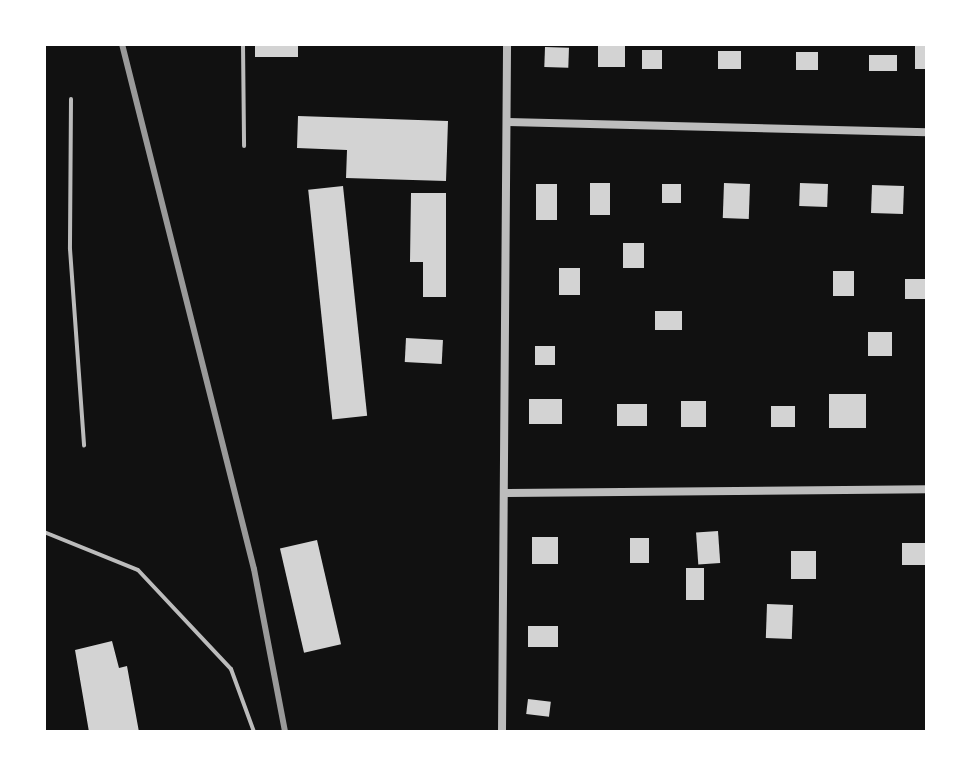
<!DOCTYPE html>
<style>
body{margin:0}
#map{position:relative;width:971px;height:776px;overflow:hidden;background:#111;font-family:"Alegreya Sans",sans-serif}
div>[style]{position:absolute}
.building>*{inset:0;background:#d3d3d3;transform-origin:0 0}
.service>*{height:4px;margin:-2px;padding:0 2px;transform-origin:2px;border-radius:2px;background:#bcbcbc}
.minor>*{height:8px;margin:-4px;padding:0 4px;transform-origin:4px;border-radius:4px;background:#bcbcbc}
.rail>*{height:6px;margin:-3px;padding:0 3px;transform-origin:3px;border-radius:3px;background:#9a9a9a}
span{translate:-50% -50%;white-space:nowrap;text-align:center;line-height:1.15;-webkit-text-stroke:6px #fff;paint-order:stroke}
.frame{position:absolute;inset:0;border:46px solid #fff;pointer-events:none}
</style>
<div id="map">
<div class="building">
<div style="left:255px;top:44px;width:43px;height:13px"></div>
<div style="left:598px;top:44px;width:27px;height:23px"></div>
<div style="left:915px;top:45px;width:12px;height:24px"></div>
<div style="left:545px;top:47px;width:24px;height:20px;rotate:2deg"></div>
<div style="left:642px;top:50px;width:20px;height:19px"></div>
<div style="left:718px;top:51px;width:23px;height:18px"></div>
<div style="left:796px;top:52px;width:22px;height:18px"></div>
<div style="left:869px;top:55px;width:28px;height:16px"></div>
<div style="clip-path:polygon(298px 116px,448px 121px,446px 181px,346px 178px,347px 150px,297px 148px)"></div>
<div style="left:590px;top:183px;width:20px;height:32px"></div>
<div style="left:724px;top:183px;width:26px;height:35px;rotate:2deg"></div>
<div style="left:800px;top:183px;width:28px;height:23px;rotate:2deg"></div>
<div style="left:536px;top:184px;width:21px;height:36px"></div>
<div style="left:662px;top:184px;width:19px;height:19px"></div>
<div style="left:872px;top:185px;width:32px;height:28px;rotate:2deg"></div>
<div style="left:343px;top:186px;width:231px;height:35px;rotate:84deg"></div>
<div style="clip-path:polygon(411px 193px,446px 193px,446px 297px,423px 297px,423px 262px,410px 262px)"></div>
<div style="left:623px;top:243px;width:21px;height:25px"></div>
<div style="left:559px;top:268px;width:21px;height:27px"></div>
<div style="left:833px;top:271px;width:21px;height:25px"></div>
<div style="left:905px;top:279px;width:22px;height:20px"></div>
<div style="left:682px;top:311px;width:19px;height:27px;rotate:90deg"></div>
<div style="left:868px;top:332px;width:24px;height:24px"></div>
<div style="left:406px;top:338px;width:37px;height:24px;rotate:3deg"></div>
<div style="left:535px;top:346px;width:20px;height:19px"></div>
<div style="left:829px;top:394px;width:37px;height:34px"></div>
<div style="left:529px;top:399px;width:33px;height:25px"></div>
<div style="left:681px;top:401px;width:25px;height:26px"></div>
<div style="left:617px;top:404px;width:30px;height:22px"></div>
<div style="left:771px;top:406px;width:24px;height:21px"></div>
<div style="left:718px;top:531px;width:32px;height:22px;rotate:86deg"></div>
<div style="left:532px;top:537px;width:26px;height:27px"></div>
<div style="left:630px;top:538px;width:19px;height:25px"></div>
<div style="left:317px;top:540px;width:107px;height:38px;rotate:77deg"></div>
<div style="left:902px;top:543px;width:25px;height:22px"></div>
<div style="left:791px;top:551px;width:25px;height:28px"></div>
<div style="left:686px;top:568px;width:18px;height:32px"></div>
<div style="left:767px;top:604px;width:26px;height:34px;rotate:2deg"></div>
<div style="left:528px;top:626px;width:30px;height:21px"></div>
<div style="clip-path:polygon(112px 641px,119px 668px,127px 666px,139px 732px,89px 732px,75px 650px)"></div>
<div style="left:528px;top:699px;width:23px;height:15px;rotate:7deg"></div>
</div>
<div class="service">
<div style="left:243px;top:44px;width:102px;rotate:89.4deg"></div>
<div style="left:71px;top:99px;width:150px;rotate:90.4deg"></div>
<div style="left:70px;top:249px;width:197px;rotate:85.9deg"></div>
<div style="left:44px;top:532px;width:101px;rotate:22deg"></div>
<div style="left:138px;top:570px;width:136px;rotate:46.8deg"></div>
<div style="left:231px;top:669px;width:67px;rotate:69.9deg"></div>
</div>
<div class="minor">
<div style="left:508px;top:122px;width:419px;rotate:1.4deg"></div>
<div style="left:506px;top:493px;width:421px;rotate:-0.5deg"></div>
<div style="left:502px;top:732px;width:688px;rotate:-89.58deg"></div>
</div>
<div class="rail">
<div style="left:122px;top:44px;width:541px;rotate:75.89deg"></div>
<div style="left:254px;top:569px;width:166px;rotate:79.2deg"></div>
</div>
<div class="frame"></div>
</div>
